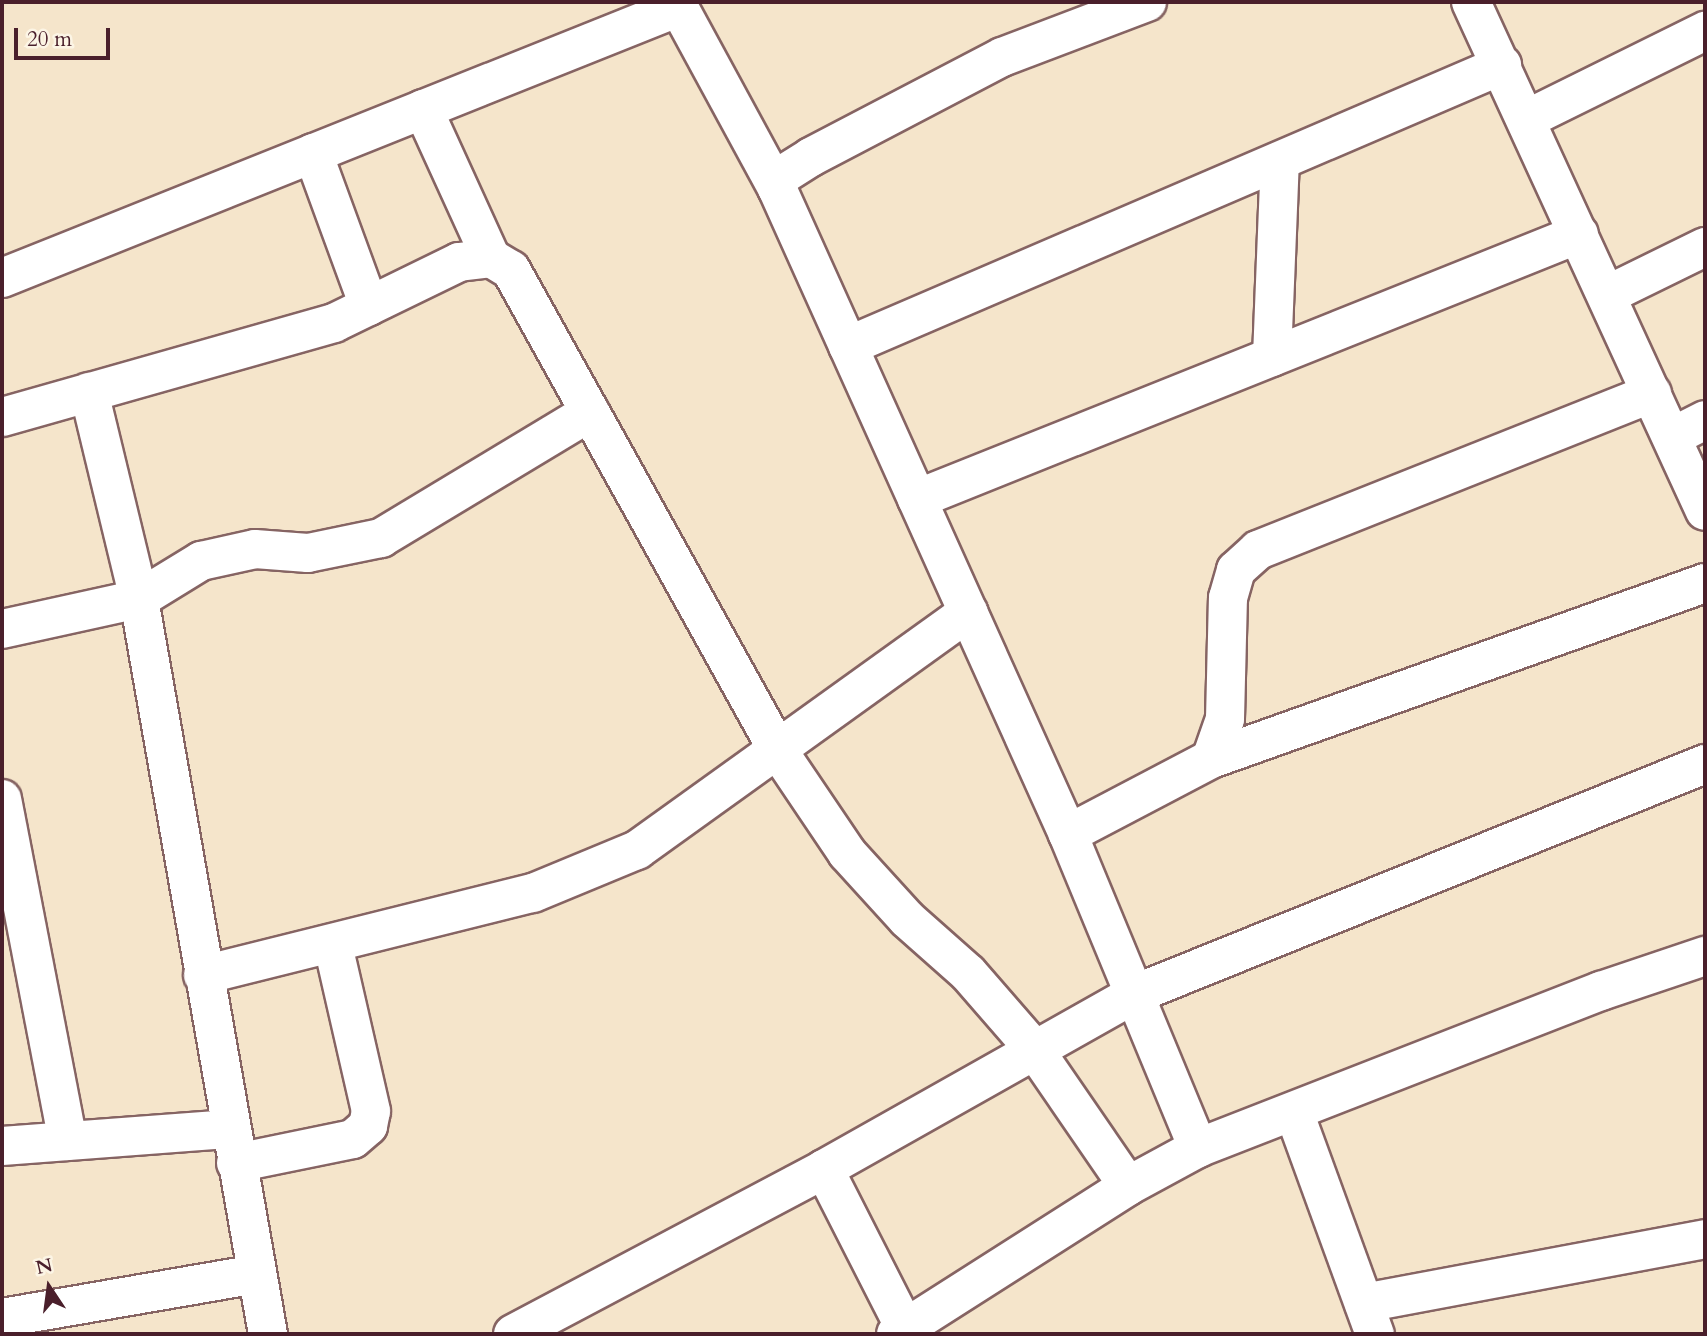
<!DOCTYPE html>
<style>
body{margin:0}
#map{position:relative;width:1707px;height:1336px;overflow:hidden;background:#f5e5cb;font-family:Cardo,serif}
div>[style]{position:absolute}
.roads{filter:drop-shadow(2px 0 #866463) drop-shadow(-2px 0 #866463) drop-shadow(0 2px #866463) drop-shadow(0 -2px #866463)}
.minor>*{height:38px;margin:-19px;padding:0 19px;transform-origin:19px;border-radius:19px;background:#fff}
span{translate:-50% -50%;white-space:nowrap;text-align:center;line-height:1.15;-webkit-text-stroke:7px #fcf5e5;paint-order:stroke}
.frame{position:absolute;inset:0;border:4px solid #4a1f2b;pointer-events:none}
.north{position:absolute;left:14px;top:1252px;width:70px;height:70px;-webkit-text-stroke:5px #fcf5e5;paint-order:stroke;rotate:347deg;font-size:19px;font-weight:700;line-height:28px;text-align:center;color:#4a1f2b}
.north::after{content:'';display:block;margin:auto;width:24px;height:32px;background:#4a1f2b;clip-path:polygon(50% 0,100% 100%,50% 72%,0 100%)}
.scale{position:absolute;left:14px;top:28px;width:96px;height:32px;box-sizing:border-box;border:4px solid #4a1f2b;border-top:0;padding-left:9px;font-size:21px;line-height:24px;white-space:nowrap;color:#4a1f2b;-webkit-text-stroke:5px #fcf5e5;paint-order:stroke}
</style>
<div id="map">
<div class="roads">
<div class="minor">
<div style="left:676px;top:2px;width:212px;rotate:61.5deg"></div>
<div style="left:1147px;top:2px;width:155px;rotate:159.2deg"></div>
<div style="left:1002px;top:57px;width:216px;rotate:152.4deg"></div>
<div style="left:811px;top:157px;width:34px;rotate:148deg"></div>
<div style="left:782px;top:175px;width:14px;rotate:111deg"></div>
<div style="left:777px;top:188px;width:709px;rotate:65.75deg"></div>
<div style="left:1068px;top:834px;width:340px;rotate:67.5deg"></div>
<div style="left:1471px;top:2px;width:560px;rotate:65.31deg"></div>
<div style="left:423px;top:109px;width:164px;rotate:65.5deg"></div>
<div style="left:491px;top:258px;width:23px;rotate:31deg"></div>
<div style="left:511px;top:270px;width:551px;rotate:60.93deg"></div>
<div style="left:779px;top:752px;width:122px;rotate:56deg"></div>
<div style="left:847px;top:853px;width:89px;rotate:47.7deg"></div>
<div style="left:907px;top:919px;width:81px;rotate:41.5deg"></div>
<div style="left:968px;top:973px;width:101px;rotate:49deg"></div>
<div style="left:1034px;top:1049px;width:166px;rotate:55.5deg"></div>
<div style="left:1527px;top:119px;width:199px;rotate:-26.3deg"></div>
<div style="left:313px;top:153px;width:163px;rotate:69.9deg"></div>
<div style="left:2px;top:278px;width:729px;rotate:-21.82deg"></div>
<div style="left:1607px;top:295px;width:109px;rotate:-26.1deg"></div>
<div style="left:848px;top:346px;width:712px;rotate:-23.25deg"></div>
<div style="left:1272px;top:357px;width:196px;rotate:-87.7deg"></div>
<div style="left:89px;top:392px;width:213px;rotate:76.4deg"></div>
<div style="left:139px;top:599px;width:746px;rotate:80.05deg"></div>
<div style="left:2px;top:417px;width:345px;rotate:-15.8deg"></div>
<div style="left:334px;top:323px;width:139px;rotate:-26deg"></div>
<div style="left:459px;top:262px;width:32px;rotate:-7deg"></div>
<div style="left:1672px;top:437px;width:37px;rotate:-27deg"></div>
<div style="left:917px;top:499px;width:713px;rotate:-21.82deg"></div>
<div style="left:2px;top:629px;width:140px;rotate:-12.4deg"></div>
<div style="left:139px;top:599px;width:73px;rotate:-31.5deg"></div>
<div style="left:201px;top:561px;width:55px;rotate:-12.5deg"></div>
<div style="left:255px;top:549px;width:53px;rotate:4.3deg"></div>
<div style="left:308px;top:553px;width:75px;rotate:-11.6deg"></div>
<div style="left:381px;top:538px;width:244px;rotate:-31.1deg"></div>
<div style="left:1211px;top:759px;width:42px;rotate:-70.7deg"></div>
<div style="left:1225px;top:719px;width:121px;rotate:-88.6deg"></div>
<div style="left:1228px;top:598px;width:29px;rotate:-74deg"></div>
<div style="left:1236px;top:570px;width:30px;rotate:-42deg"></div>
<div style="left:1258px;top:550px;width:424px;rotate:-21.7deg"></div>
<div style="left:2px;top:799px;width:348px;rotate:79.1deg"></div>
<div style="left:1068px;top:834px;width:161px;rotate:-27.7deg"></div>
<div style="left:1211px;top:759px;width:524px;rotate:-19.61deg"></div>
<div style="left:203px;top:975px;width:340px;rotate:-14deg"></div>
<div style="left:533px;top:893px;width:113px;rotate:-22.5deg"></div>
<div style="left:637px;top:850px;width:408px;rotate:-35.7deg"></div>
<div style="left:1294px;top:1112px;width:236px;rotate:70deg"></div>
<div style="left:2px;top:1146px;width:229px;rotate:-4.3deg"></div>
<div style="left:236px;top:1163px;width:119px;rotate:-11.6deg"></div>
<div style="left:353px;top:1139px;width:20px;rotate:-41deg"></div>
<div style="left:368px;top:1126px;width:15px;rotate:-79deg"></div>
<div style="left:371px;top:1111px;width:170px;rotate:-102.9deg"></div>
<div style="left:824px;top:1169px;width:178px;rotate:63deg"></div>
<div style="left:1364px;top:1303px;width:347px;rotate:-10.6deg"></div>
<div style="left:2px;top:1318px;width:258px;rotate:-9.8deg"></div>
<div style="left:513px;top:1334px;width:352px;rotate:-27.9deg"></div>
<div style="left:824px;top:1169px;width:357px;rotate:-29.4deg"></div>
<div style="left:1135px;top:994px;width:615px;rotate:-21.97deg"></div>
<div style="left:896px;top:1334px;width:275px;rotate:-32.5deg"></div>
<div style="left:1128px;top:1186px;width:80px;rotate:-28.5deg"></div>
<div style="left:1198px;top:1148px;width:433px;rotate:-21.3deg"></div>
<div style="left:1601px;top:991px;width:110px;rotate:-18.6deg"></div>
</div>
</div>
<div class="frame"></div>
<div class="north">N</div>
<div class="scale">20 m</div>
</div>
